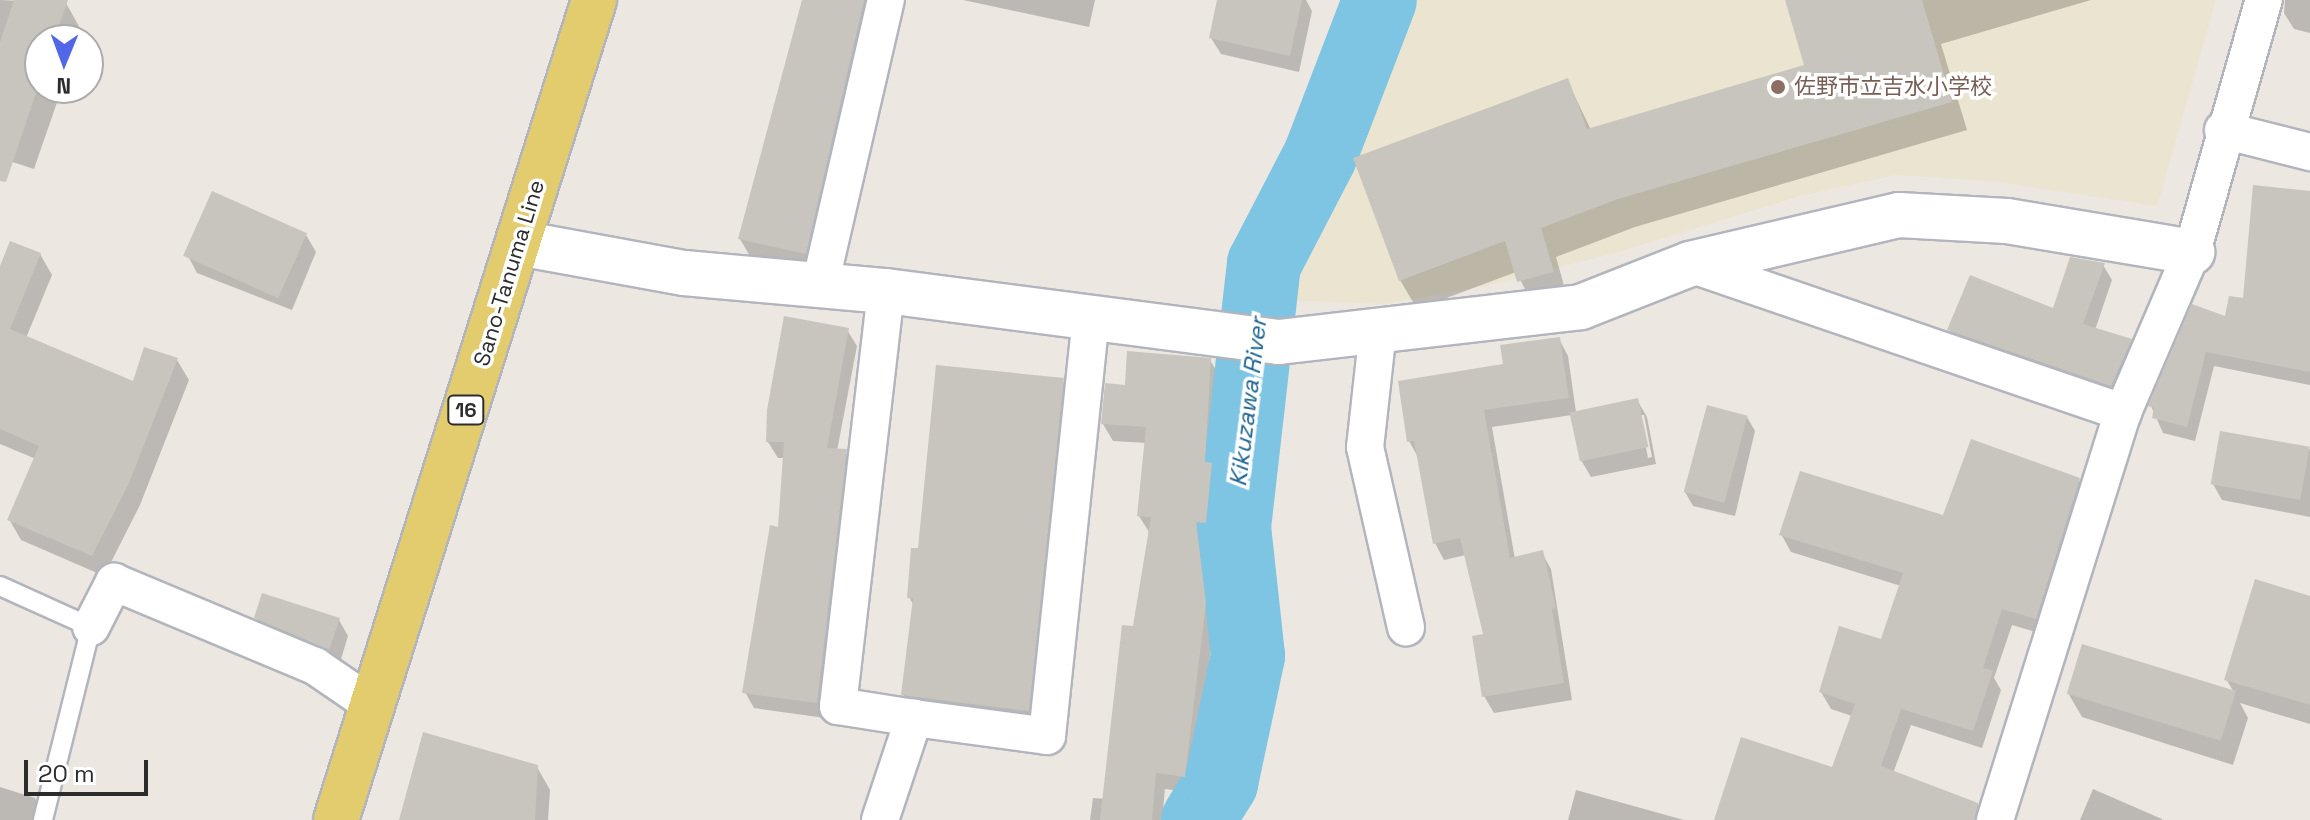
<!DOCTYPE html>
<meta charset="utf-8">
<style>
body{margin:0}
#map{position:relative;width:2310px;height:820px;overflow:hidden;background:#ece7e0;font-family:"Space Grotesk","Noto Sans JP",sans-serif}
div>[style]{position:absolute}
.education>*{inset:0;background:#ebe4d1}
.shadow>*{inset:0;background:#0003}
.river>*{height:74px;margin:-37px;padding:0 37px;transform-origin:37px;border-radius:37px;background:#7ec4e3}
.building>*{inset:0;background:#c8c5be;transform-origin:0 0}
.roads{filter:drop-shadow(2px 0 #b3b5be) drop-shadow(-2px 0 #b3b5be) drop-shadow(0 2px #b3b5be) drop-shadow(0 -2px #b3b5be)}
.service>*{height:18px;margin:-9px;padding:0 9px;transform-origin:9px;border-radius:9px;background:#fff}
.minor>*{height:36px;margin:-18px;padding:0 18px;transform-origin:18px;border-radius:18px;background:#fff}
.tertiary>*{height:44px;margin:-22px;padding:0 22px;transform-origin:22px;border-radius:22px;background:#fff}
.primary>*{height:44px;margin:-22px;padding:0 22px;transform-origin:22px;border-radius:22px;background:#e3cc6e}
.dots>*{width:22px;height:22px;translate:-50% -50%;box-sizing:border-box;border:4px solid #fff;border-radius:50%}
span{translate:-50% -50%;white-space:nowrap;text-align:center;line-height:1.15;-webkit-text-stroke:7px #fff;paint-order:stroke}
.shield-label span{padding:2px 6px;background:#fff;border:2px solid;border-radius:6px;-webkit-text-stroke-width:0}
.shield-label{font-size:20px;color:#2c2c2c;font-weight:700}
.education-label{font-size:22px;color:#785e54}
.left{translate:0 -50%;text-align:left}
.street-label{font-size:22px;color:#2c2c2c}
.water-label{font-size:24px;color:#1c6390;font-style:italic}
.north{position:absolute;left:24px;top:24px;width:80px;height:80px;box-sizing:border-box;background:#fff;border:2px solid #ababab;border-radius:50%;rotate:181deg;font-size:22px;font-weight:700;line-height:32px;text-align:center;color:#2c2c2c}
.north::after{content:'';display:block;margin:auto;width:28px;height:36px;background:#5167e7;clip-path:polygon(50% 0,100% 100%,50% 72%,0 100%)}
.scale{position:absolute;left:24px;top:760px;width:124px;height:36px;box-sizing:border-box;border:4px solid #2c2c2c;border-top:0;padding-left:10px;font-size:24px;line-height:28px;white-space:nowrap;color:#2c2c2c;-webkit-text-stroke:6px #fff;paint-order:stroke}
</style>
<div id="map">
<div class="education">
<div style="clip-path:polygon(1400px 0,2216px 0,2157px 206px,1993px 181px,1895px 175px,1800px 196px,1615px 253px,1480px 287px,1384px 304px,1279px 300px)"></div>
</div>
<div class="shadow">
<div style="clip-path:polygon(0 0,66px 3px,81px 30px,78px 40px,40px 40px,40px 88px,62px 88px,34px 169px,0 158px)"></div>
<div style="clip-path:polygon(803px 0,891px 0,819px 278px,754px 263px,740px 239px)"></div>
<div style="clip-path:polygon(963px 0,1095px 0,1089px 27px)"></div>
<div style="clip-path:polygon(1219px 0,1306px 0,1312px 11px,1299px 72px,1221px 54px,1211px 38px)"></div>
<div style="clip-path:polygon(1787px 0,2091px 0,1941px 44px,1967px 130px,1635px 227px,1556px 257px,1568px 300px,1536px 310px,1516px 272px,1417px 309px,1400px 280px,1567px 80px,1591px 130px,1806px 67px)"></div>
<div style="clip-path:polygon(2285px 0,2310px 0,2310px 33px,2294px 29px,2284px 13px)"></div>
<div style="clip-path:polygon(2310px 193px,2310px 385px,2214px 366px,2195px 441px,2163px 433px,2151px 406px,2245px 301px)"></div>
<div style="clip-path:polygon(306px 235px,316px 252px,292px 310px,197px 273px,188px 256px)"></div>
<div style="clip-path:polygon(40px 254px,52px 275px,26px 338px,134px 384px,177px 360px,189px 380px,140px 505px,104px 576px,21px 540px,9px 519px,36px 459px,0 444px,0 272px)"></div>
<div style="clip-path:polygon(2103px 265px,2112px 280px,2095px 330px,2130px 340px,2139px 356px,2120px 401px,1959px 345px,1950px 330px,2054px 311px)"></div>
<div style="clip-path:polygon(847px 330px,857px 346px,837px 451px,845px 451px,855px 467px,825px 718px,754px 708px,745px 692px,780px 529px,785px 458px,778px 458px,768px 442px)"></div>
<div style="clip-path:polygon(evenodd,1559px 339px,1568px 356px,1576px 412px,1637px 400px,1647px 417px,1656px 464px,1591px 477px,1581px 460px,1572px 415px,1492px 427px,1515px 559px,1542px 553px,1551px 569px,1572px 700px,1494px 713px,1484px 696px,1485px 636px,1466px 555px,1444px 560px,1435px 543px,1419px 459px,1409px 441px,1505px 366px,1559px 339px,1640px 415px,1644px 415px,1652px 457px,1648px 458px,1640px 415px)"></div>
<div style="clip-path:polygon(1210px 360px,1220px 377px,1214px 471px,1220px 482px,1215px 539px,1204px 538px,1214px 621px,1194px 793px,1165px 789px,1162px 820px,1090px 820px,1093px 798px,1105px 799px,1149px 532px,1139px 516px,1147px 443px,1113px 441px,1103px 424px,1127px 387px)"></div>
<div style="clip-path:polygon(1062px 380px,1072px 397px,1037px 726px,912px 711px,903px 694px,914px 606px,909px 597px,920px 550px)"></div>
<div style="clip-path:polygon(1747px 417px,1755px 431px,1735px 516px,1693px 506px,1685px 492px)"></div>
<div style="clip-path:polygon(2310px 449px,2310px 517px,2222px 500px,2213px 484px)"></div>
<div style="clip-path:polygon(2079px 480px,2089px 497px,2046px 635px,2012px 625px,1994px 678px,2001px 690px,1982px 748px,1911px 725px,1893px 773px,1977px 804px,1986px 820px,1798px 820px,1833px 769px,1852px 716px,1831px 709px,1821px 692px,1883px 641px,1901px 586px,1791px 552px,1781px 534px,1944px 518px)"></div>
<div style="clip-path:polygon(2310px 598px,2310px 724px,2240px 703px,2248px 718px,2233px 765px,2082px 717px,2068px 693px,2235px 694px,2226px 679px)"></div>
<div style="clip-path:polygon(256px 617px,339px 620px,348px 636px,339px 666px,265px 634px)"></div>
<div style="clip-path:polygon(537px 767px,550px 790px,548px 820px,402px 820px)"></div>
<div style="clip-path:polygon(0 787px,35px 798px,43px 820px,0 820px)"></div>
<div style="clip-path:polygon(2093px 789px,2162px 819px,2162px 820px,2080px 820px)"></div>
<div style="clip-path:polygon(1576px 790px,1684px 820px,1568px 820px)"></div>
</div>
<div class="river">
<div style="left:1198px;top:820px;width:44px;rotate:-58.1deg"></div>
<div style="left:1221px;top:783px;width:130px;rotate:-78deg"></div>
<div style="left:1248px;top:656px;width:130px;rotate:-96.2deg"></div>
<div style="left:1234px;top:527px;width:265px;rotate:-83.5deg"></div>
<div style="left:1264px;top:264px;width:122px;rotate:-62.6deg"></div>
<div style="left:1320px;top:156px;width:167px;rotate:-69deg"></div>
</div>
<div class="building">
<div style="clip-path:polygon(14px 0,68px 0,54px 40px,40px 40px,40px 81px,6px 182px,0 181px,0 42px)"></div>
<div style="clip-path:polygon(802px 0,864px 0,806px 254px,738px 239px)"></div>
<div style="clip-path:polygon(1217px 0,1302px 0,1290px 56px,1209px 38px)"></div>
<div style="clip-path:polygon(1785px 0,1922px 0,1952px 102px,1618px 199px,1541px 228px,1554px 272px,1517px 282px,1505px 241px,1399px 281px,1353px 158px,1568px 78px,1587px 129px,1804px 65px)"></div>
<div style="clip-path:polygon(2253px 185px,2310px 191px,2310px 372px,2206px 352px,2187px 427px,2152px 418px,2154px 408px,2148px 406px,2192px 304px,2225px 316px,2229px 296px,2243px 298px)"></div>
<div style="left:212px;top:191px;width:104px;height:71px;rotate:24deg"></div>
<div style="clip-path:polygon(10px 241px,41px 253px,10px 329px,133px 381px,144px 347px,178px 358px,129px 483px,92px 556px,7px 520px,39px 446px,0 429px,0 266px)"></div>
<div style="clip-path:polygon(2070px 257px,2105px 263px,2083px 324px,2132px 339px,2111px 386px,1947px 330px,1970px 275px,2053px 308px)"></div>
<div style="clip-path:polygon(784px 316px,849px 328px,827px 448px,847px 449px,817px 703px,742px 693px,770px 525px,778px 527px,784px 442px,766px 442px,767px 410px)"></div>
<div style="clip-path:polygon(1560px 337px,1569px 398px,1484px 410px,1510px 558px,1543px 550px,1556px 608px,1552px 609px,1564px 683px,1482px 697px,1472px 636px,1483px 634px,1460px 538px,1433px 544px,1414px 441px,1407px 442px,1398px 381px,1503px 364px,1500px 345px)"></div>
<div style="clip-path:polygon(1127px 351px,1211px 358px,1205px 462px,1212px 463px,1206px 523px,1196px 522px,1206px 603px,1185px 777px,1156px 773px,1152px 820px,1100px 820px,1122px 625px,1133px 626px,1151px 517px,1137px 516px,1146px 427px,1101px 424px,1105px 383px,1125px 385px)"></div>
<div style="clip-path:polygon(936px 365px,1064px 378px,1029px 711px,901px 695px,913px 598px,907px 598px,911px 548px,918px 548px)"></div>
<div style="left:1638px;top:398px;width:50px;height:70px;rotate:78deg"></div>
<div style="left:1707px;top:405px;width:42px;height:90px;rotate:15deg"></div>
<div style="left:2220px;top:431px;width:91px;height:54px;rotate:10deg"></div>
<div style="clip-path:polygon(1971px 439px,2080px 478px,2036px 619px,2002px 609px,1983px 668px,1993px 671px,1973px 731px,1901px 709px,1881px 766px,1978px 803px,1975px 820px,1714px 820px,1741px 737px,1832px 767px,1855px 704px,1819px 692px,1839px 626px,1881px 639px,1903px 573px,1779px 535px,1800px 471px,1943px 515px)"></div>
<div style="clip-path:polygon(2255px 579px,2310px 596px,2310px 705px,2224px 680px)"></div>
<div style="clip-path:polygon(262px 593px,340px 618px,329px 650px,254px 618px)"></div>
<div style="left:2082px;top:644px;width:161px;height:52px;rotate:17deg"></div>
<div style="clip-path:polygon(423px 732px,538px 765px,535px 820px,399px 820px)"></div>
</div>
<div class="roads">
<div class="service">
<div style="left:0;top:586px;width:100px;rotate:24.3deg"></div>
<div style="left:91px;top:627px;width:199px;rotate:104deg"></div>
</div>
<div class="minor">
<div style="left:2223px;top:130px;width:90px;rotate:14.2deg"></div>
<div style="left:1690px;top:264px;width:458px;rotate:18.9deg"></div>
<div style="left:820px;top:285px;width:293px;rotate:-77deg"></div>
<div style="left:886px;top:291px;width:418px;rotate:96.6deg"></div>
<div style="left:838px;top:706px;width:77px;rotate:9deg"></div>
<div style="left:914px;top:718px;width:134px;rotate:7.7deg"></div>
<div style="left:1047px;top:736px;width:418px;rotate:-84deg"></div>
<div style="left:1378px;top:330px;width:118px;rotate:96.3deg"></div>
<div style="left:1365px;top:447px;width:185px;rotate:77.2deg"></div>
<div style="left:91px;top:627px;width:51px;rotate:-62.9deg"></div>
<div style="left:114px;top:582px;width:218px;rotate:22.7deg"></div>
<div style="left:315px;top:666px;width:69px;rotate:34.4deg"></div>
<div style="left:880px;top:820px;width:108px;rotate:-71.6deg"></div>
<div style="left:1995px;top:820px;width:428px;rotate:-72.6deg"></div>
<div style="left:2123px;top:412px;width:174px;rotate:-66.7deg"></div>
<div style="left:2192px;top:252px;width:262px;rotate:-74.1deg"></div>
</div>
<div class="tertiary">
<div style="left:519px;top:243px;width:168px;rotate:10.3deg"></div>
<div style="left:684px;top:273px;width:203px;rotate:5.1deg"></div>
<div style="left:886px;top:291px;width:396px;rotate:7.4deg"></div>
<div style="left:1279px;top:342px;width:304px;rotate:-6.6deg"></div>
<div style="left:1581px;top:307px;width:117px;rotate:-21.5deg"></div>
<div style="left:1690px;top:264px;width:215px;rotate:-13.2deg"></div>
<div style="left:1899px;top:215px;width:108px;rotate:3.2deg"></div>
<div style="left:2007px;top:221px;width:188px;rotate:9.5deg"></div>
</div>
<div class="primary">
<div style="left:336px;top:820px;width:860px;rotate:-72.53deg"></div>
</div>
</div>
<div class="dots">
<div style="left:1778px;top:87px;background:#8d6e63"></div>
</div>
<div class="shield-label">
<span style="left:466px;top:410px">16</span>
</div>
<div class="education-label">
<span class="left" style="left:1794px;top:87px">佐野市立吉水小学校</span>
</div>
<div class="street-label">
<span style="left:509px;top:273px;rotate:-73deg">Sano-Tanuma Line</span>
</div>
<div class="water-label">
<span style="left:1248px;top:402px;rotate:-83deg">Kikuzawa River</span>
</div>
<div class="north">N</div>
<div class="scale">20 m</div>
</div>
